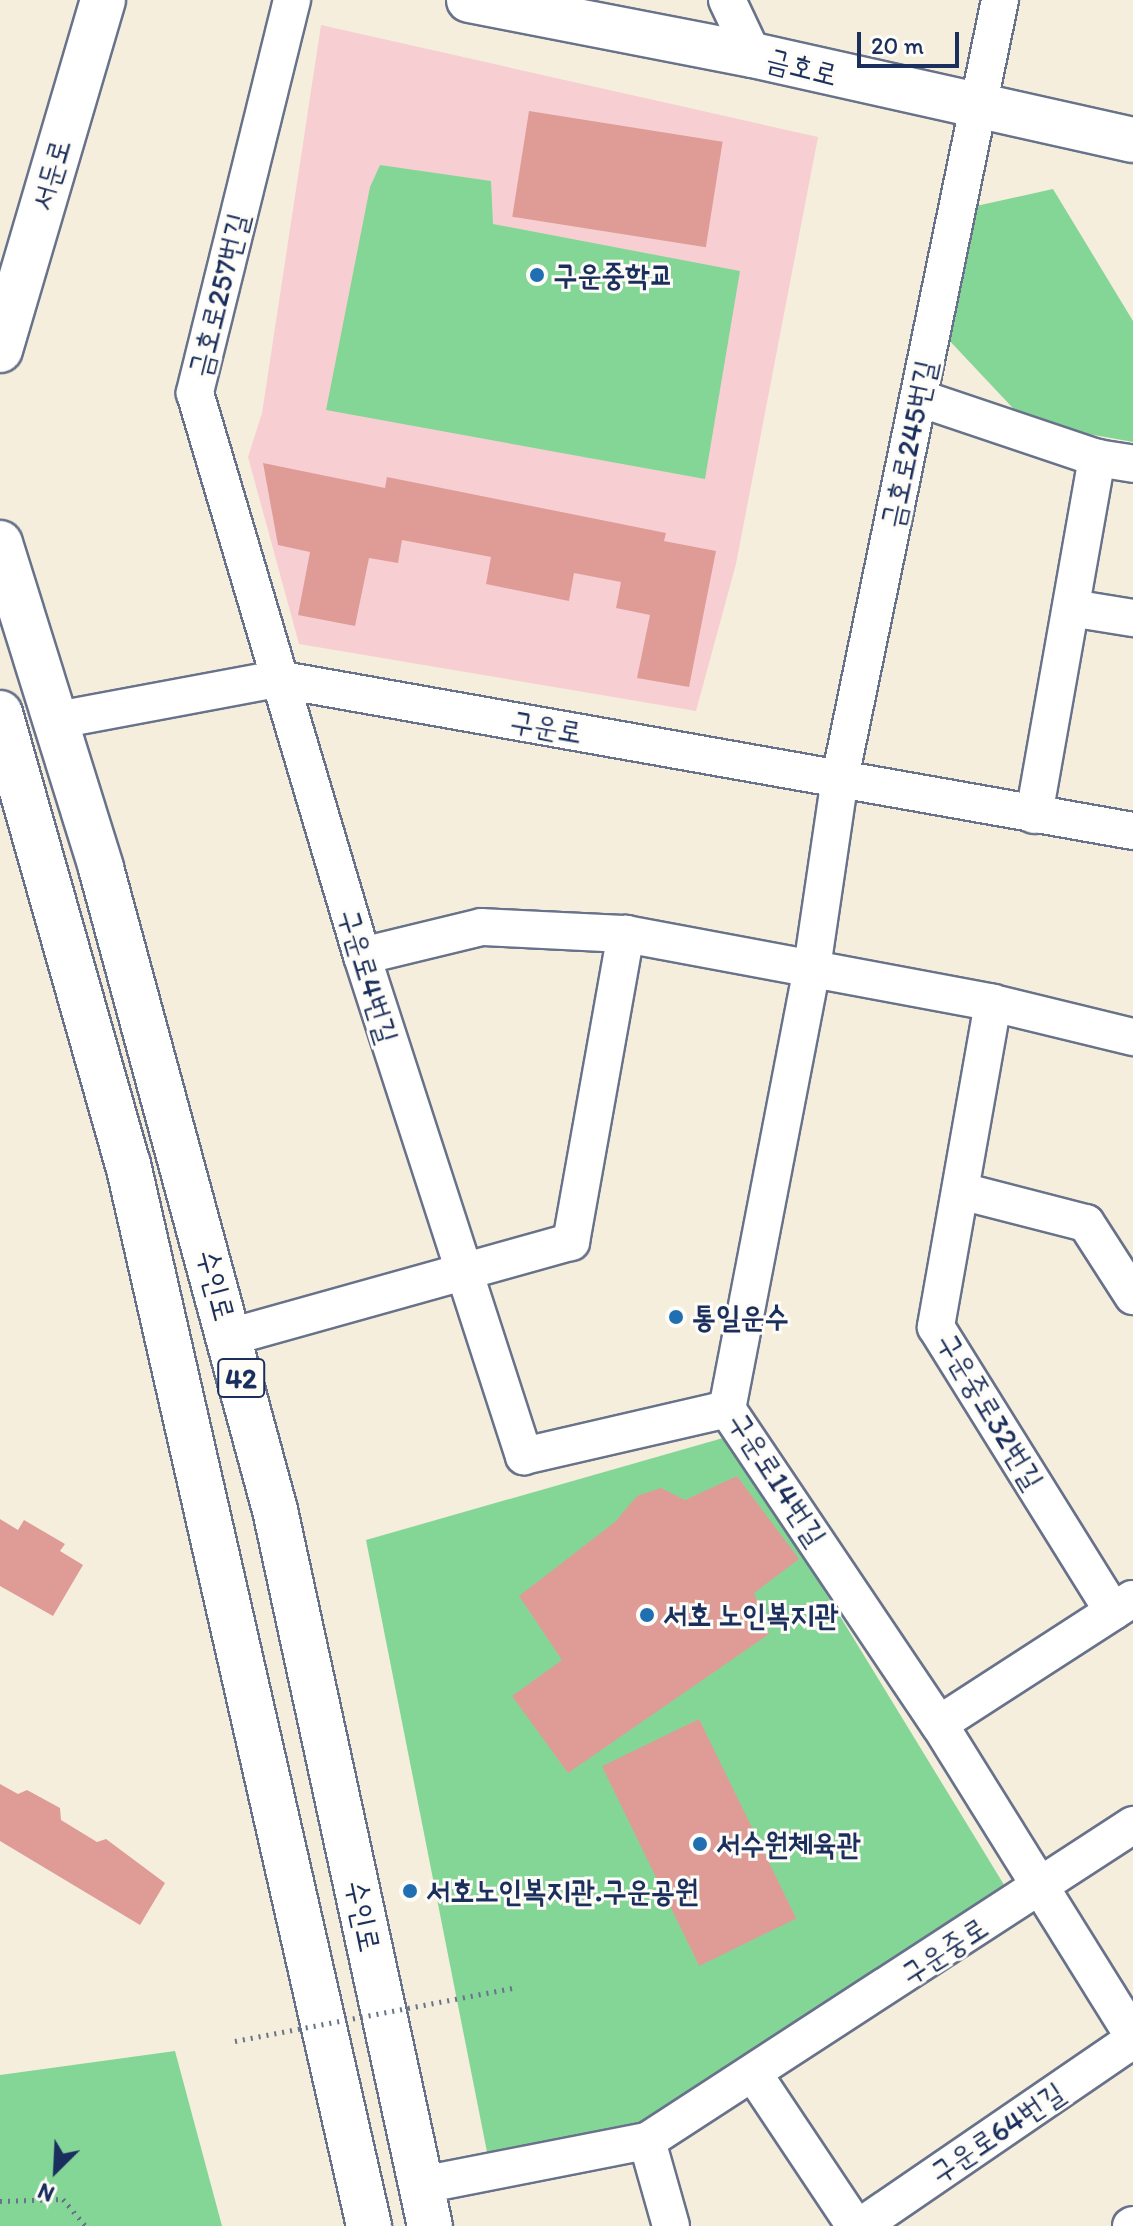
<!DOCTYPE html>
<meta charset="utf-8">
<style>
body{margin:0}
#map{position:relative;width:1133px;height:2226px;overflow:hidden;background:#f6eedc;font-family:Itim,"Poor Story",sans-serif}
div>[style]{position:absolute}
.built>*{inset:0;background:#f7cfd2}
.green>*{inset:0;background:#84d697}
.building>*{inset:0;background:#df9c97;transform-origin:0 0}
.path>*{height:5px;margin-top:-2.5px;transform-origin:0;background:repeating-linear-gradient(90deg,#68728a 0 2px,transparent 0 8px)}
.roads{filter:drop-shadow(2px 0 #68728a) drop-shadow(-2px 0 #68728a) drop-shadow(0 2px #68728a) drop-shadow(0 -2px #68728a)}
.street>*{height:36px;margin:-18px;padding:0 18px;transform-origin:18px;border-radius:18px;background:#fff}
.secondary>*{height:44px;margin:-22px;padding:0 22px;transform-origin:22px;border-radius:22px;background:#fff}
.primary>*{height:44px;margin:-22px;padding:0 22px;transform-origin:22px;border-radius:22px;background:#fff}
.path-bridge>*{height:5px;margin-top:-2.5px;transform-origin:0;background:repeating-linear-gradient(90deg,#68728a 0 2px,transparent 0 8px)}
.dots>*{width:22px;height:22px;translate:-50% -50%;box-sizing:border-box;border:4px solid #fdfcf7;border-radius:50%}
span{translate:-50% -50%;white-space:nowrap;text-align:center;line-height:1.15;-webkit-text-stroke:6px #fdfcf7;paint-order:stroke}
.shield-label span{padding:2px 6px;background:#fdfcf7;border:2px solid;border-radius:6px;-webkit-text-stroke-width:0}
.shield-label{font-size:28px;color:#1b2f5e;font-weight:700}
.street-label{font-size:30px;color:#1b2f5e}
.poi-label{font-size:30px;color:#1b2f5e;font-weight:700}
.left{translate:0 -50%;text-align:left}
.north{position:absolute;left:16px;top:2130px;width:80px;height:80px;-webkit-text-stroke:6px #fdfcf7;paint-order:stroke;rotate:204deg;font-size:22px;font-weight:700;line-height:32px;text-align:center;color:#1b2f5e}
.north::after{content:'';display:block;margin:auto;width:28px;height:36px;background:#1b2f5e;clip-path:polygon(50% 0,100% 100%,50% 72%,0 100%)}
.scale{position:absolute;left:857px;top:32px;width:102px;height:36px;box-sizing:border-box;border:4px solid #1b2f5e;border-top:0;padding-left:10px;font-size:24px;line-height:28px;white-space:nowrap;color:#1b2f5e;-webkit-text-stroke:6px #fdfcf7;paint-order:stroke}
</style>
<div id="map">
<div class="built">
<div style="clip-path:polygon(321px 25px,818px 137px,736px 564px,696px 711px,299px 644px,248px 457px,262px 413px)"></div>
</div>
<div class="green">
<div style="clip-path:polygon(380px 165px,491px 181px,493px 224px,740px 271px,705px 479px,326px 410px,370px 187px)"></div>
<div style="clip-path:polygon(1053px 189px,1133px 321px,1133px 442px,1027px 423px,946px 337px,967px 208px)"></div>
<div style="clip-path:polygon(730px 1436px,1006px 1888px,642px 2124px,488px 2157px,366px 1540px)"></div>
<div style="clip-path:polygon(175px 2051px,222px 2226px,0 2226px,0 2075px)"></div>
</div>
<div class="building">
<div style="left:529px;top:111px;width:196px;height:107px;rotate:9deg"></div>
<div style="clip-path:polygon(263px 463px,385px 488px,387px 477px,666px 533px,664px 541px,716px 551px,689px 687px,637px 678px,650px 615px,616px 608px,621px 582px,574px 573px,569px 601px,486px 584px,491px 557px,402px 540px,398px 563px,369px 558px,355px 626px,298px 615px,310px 552px,278px 545px)"></div>
<div style="clip-path:polygon(737px 1476px,799px 1559px,754px 1593px,769px 1634px,568px 1773px,512px 1696px,562px 1660px,519px 1596px,615px 1522px,637px 1496px,661px 1488px,685px 1500px)"></div>
<div style="clip-path:polygon(0 1519px,18px 1530px,24px 1520px,65px 1544px,60px 1551px,83px 1565px,53px 1616px,0 1586px)"></div>
<div style="left:699px;top:1719px;width:222px;height:108px;rotate:64deg"></div>
<div style="clip-path:polygon(0 1784px,18px 1794px,27px 1790px,60px 1808px,61px 1820px,97px 1842px,106px 1839px,165px 1883px,140px 1925px,0 1841px)"></div>
</div>
<div class="path">
<div style="left:0;top:2201px;width:63px;rotate:-1.8deg"></div>
<div style="left:63px;top:2199px;width:35px;rotate:50deg"></div>
</div>
<div class="roads">
<div class="street">
<div style="left:292px;top:0;width:405px;rotate:103.9deg"></div>
<div style="left:195px;top:393px;width:587px;rotate:73.48deg"></div>
<div style="left:362px;top:956px;width:526px;rotate:72.05deg"></div>
<div style="left:524px;top:1456px;width:208px;rotate:-13deg"></div>
<div style="left:727px;top:0;width:61px;rotate:64.7deg"></div>
<div style="left:1000px;top:0;width:794px;rotate:101.62deg"></div>
<div style="left:840px;top:778px;width:192px;rotate:98.4deg"></div>
<div style="left:812px;top:968px;width:449px;rotate:100.9deg"></div>
<div style="left:727px;top:1409px;width:380px;rotate:56.1deg"></div>
<div style="left:939px;top:1724px;width:367px;rotate:58.1deg"></div>
<div style="left:919px;top:398px;width:188px;rotate:18.6deg"></div>
<div style="left:1097px;top:458px;width:36px;rotate:9deg"></div>
<div style="left:1071px;top:608px;width:63px;rotate:9.2deg"></div>
<div style="left:58px;top:720px;width:223px;rotate:-10.6deg"></div>
<div style="left:277px;top:679px;width:869px;rotate:10.07deg"></div>
<div style="left:1034px;top:815px;width:363px;rotate:-80deg"></div>
<div style="left:362px;top:956px;width:123px;rotate:-13.6deg"></div>
<div style="left:482px;top:927px;width:144px;rotate:2.8deg"></div>
<div style="left:626px;top:934px;width:373px;rotate:10.6deg"></div>
<div style="left:993px;top:1003px;width:144px;rotate:13.7deg"></div>
<div style="left:993px;top:1003px;width:329px;rotate:100deg"></div>
<div style="left:936px;top:1327px;width:335px;rotate:58.1deg"></div>
<div style="left:961px;top:1191px;width:129px;rotate:14.4deg"></div>
<div style="left:1086px;top:1223px;width:87px;rotate:57.2deg"></div>
<div style="left:230px;top:1337px;width:354px;rotate:-15.6deg"></div>
<div style="left:571px;top:1242px;width:313px;rotate:-79.9deg"></div>
<div style="left:939px;top:1724px;width:230px;rotate:-32.9deg"></div>
<div style="left:753px;top:2073px;width:184px;rotate:56.3deg"></div>
<div style="left:647px;top:2141px;width:88px;rotate:74.2deg"></div>
<div style="left:422px;top:2185px;width:229px;rotate:-11.1deg"></div>
<div style="left:647px;top:2141px;width:580px;rotate:-33.03deg"></div>
<div style="left:861px;top:2226px;width:330px;rotate:-34.4deg"></div>
<div style="left:1131px;top:2226px;width:2px;rotate:-27deg"></div>
</div>
<div class="secondary">
<div style="left:469px;top:0;width:289px;rotate:11deg"></div>
<div style="left:753px;top:55px;width:389px;rotate:12.6deg"></div>
<div style="left:0;top:350px;width:365px;rotate:-73.6deg"></div>
</div>
<div class="primary">
<div style="left:0;top:543px;width:340px;rotate:72.7deg"></div>
<div style="left:101px;top:868px;width:665px;rotate:74.84deg"></div>
<div style="left:275px;top:1510px;width:733px;rotate:77.79deg"></div>
<div style="left:0;top:713px;width:469px;rotate:74.2deg"></div>
<div style="left:128px;top:1164px;width:1089px;rotate:77.21deg"></div>
</div>
</div>
<div class="path-bridge">
<div style="left:235px;top:2041px;width:284px;rotate:-10.8deg"></div>
</div>
<div class="dots">
<div style="left:537px;top:275px;background:#1f6fb2"></div>
<div style="left:676px;top:1317px;background:#1f6fb2"></div>
<div style="left:647px;top:1615px;background:#1f6fb2"></div>
<div style="left:700px;top:1844px;background:#1f6fb2"></div>
<div style="left:410px;top:1891px;background:#1f6fb2"></div>
</div>
<div class="shield-label">
<span style="left:241px;top:1378px">42</span>
</div>
<div class="street-label">
<span style="left:802px;top:67px;rotate:14deg">금호로</span>
<span style="left:51px;top:175px;rotate:-74deg">서둔로</span>
<span style="left:219px;top:295px;rotate:-76deg">금호로257번길</span>
<span style="left:909px;top:444px;rotate:-78deg">금호로245번길</span>
<span style="left:546px;top:727px;rotate:10deg">구운로</span>
<span style="left:368px;top:976px;rotate:73deg">구운로4번길</span>
<span style="left:216px;top:1285px;rotate:75deg">수인로</span>
<span style="left:990px;top:1411px;rotate:59deg">구운중로32번길</span>
<span style="left:777px;top:1479px;rotate:57deg">구운로14번길</span>
<span style="left:363px;top:1916px;rotate:78deg">수인로</span>
<span style="left:944px;top:1951px;rotate:-33deg">구운중로</span>
<span style="left:997px;top:2133px;rotate:-34deg">구운로64번길</span>
</div>
<div class="poi-label">
<span class="left" style="left:553px;top:275px">구운중학교</span>
<span class="left" style="left:692px;top:1317px">통일운수</span>
<span class="left" style="left:663px;top:1615px">서호 노인복지관</span>
<span class="left" style="left:716px;top:1844px">서수원체육관</span>
<span class="left" style="left:426px;top:1891px">서호노인복지관.구운공원</span>
</div>
<div class="north">N</div>
<div class="scale">20 m</div>
</div>
